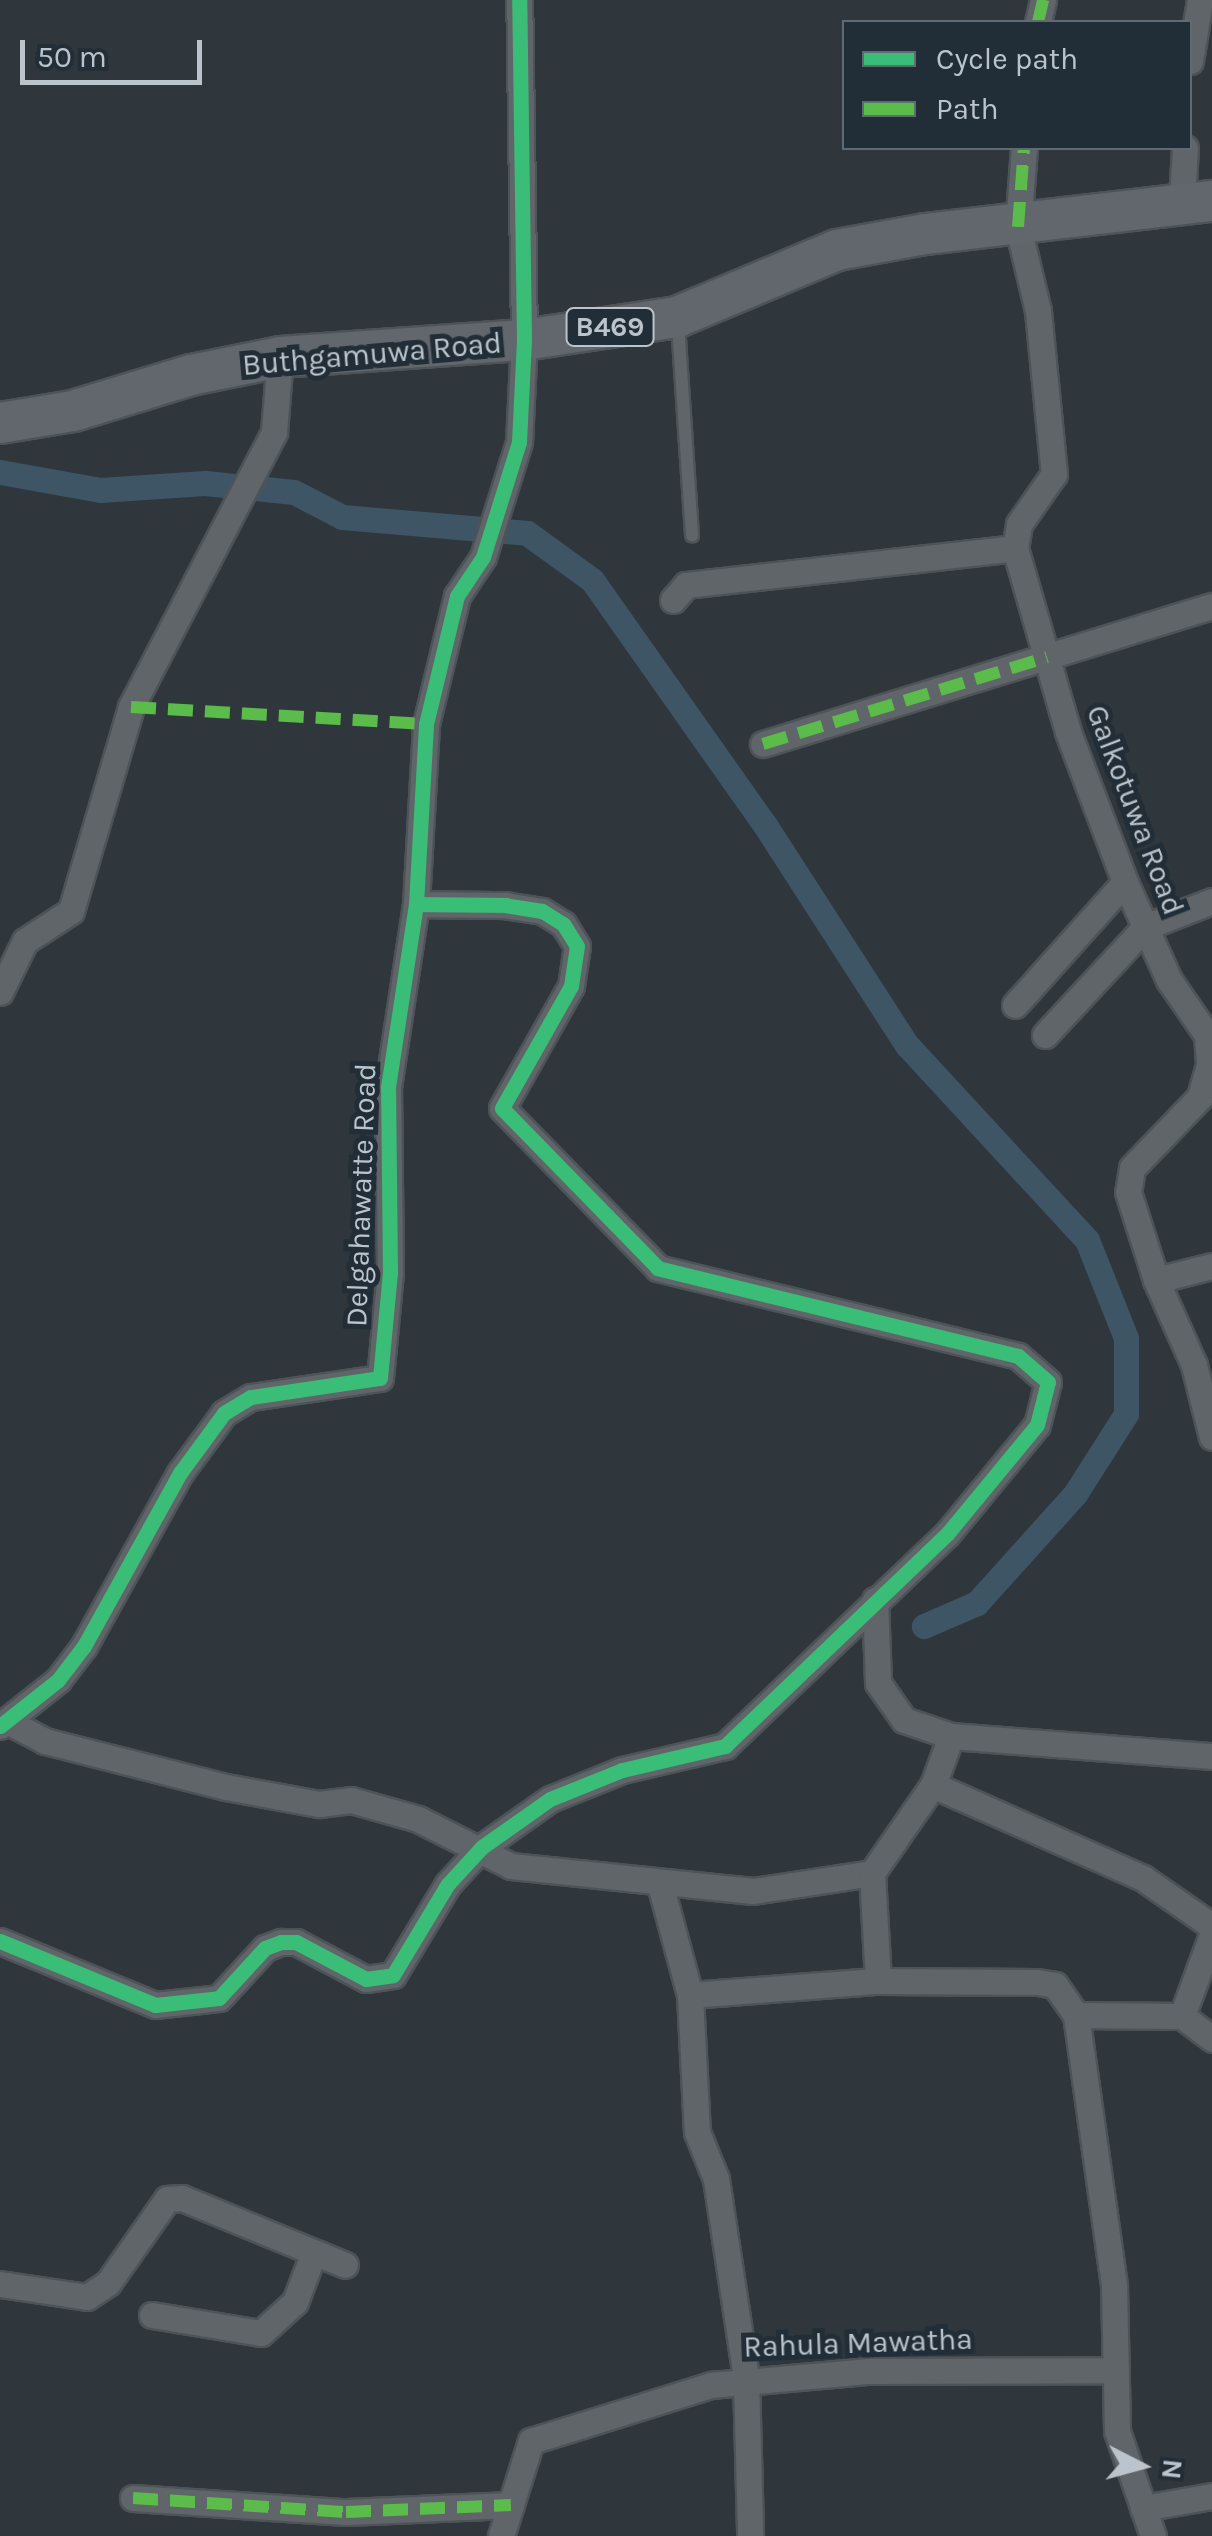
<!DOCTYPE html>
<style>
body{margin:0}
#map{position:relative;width:1212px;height:2536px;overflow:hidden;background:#2f373c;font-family:Karla,sans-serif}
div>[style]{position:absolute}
.canal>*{height:25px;margin:-12.5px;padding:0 12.5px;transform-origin:12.5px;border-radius:12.5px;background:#3e5566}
.roads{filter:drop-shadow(2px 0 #4d5357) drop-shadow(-2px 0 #4d5357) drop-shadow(0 2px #4d5357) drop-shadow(0 -2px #4d5357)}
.lane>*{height:12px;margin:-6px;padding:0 6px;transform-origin:6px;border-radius:6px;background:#60656a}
.street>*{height:25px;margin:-12.5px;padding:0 12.5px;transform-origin:12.5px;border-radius:12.5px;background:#60656a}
.primary>*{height:40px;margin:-20px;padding:0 20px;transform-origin:20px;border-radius:20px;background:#61676c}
.quiet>*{height:12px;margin-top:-6px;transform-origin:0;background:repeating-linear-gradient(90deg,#5cbc4b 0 25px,transparent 0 37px)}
.cycleway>*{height:15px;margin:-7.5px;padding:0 7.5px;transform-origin:7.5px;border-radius:7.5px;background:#3abd76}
span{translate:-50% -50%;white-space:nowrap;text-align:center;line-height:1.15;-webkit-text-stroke:10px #222e37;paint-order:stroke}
.shield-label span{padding:2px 8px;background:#222e37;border:2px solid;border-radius:8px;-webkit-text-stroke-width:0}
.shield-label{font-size:28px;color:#bbc4cc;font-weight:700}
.street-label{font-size:30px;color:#bbc4cc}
.legend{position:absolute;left:842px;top:20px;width:350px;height:130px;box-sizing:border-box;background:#222e37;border:2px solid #5f6a73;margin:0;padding:12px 18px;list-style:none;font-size:30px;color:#bbc4cc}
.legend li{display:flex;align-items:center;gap:20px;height:50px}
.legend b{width:50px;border:2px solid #5f6a73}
.north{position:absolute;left:1092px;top:2416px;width:100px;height:100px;-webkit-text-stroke:8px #222e37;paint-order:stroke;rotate:96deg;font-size:28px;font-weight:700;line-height:40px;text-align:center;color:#bbc4cc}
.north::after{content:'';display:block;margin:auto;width:35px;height:45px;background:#bbc4cc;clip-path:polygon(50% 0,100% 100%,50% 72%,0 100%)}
.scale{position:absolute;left:20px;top:40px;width:182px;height:45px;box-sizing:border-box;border:5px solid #bbc4cc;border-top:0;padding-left:12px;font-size:30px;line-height:35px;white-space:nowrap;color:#bbc4cc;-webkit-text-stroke:8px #222e37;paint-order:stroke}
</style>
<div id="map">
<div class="canal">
<div style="left:0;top:472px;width:102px;rotate:10.2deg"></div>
<div style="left:100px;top:490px;width:105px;rotate:-3.8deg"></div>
<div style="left:205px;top:483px;width:89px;rotate:5.8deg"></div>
<div style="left:294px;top:492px;width:54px;rotate:27.5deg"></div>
<div style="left:342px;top:517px;width:186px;rotate:4.9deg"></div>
<div style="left:527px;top:533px;width:80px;rotate:35.9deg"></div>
<div style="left:592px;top:580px;width:300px;rotate:54.8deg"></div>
<div style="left:765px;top:825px;width:262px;rotate:57.2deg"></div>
<div style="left:907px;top:1045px;width:265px;rotate:47.3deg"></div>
<div style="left:1087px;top:1240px;width:105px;rotate:68.3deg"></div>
<div style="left:1126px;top:1338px;width:76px;rotate:90deg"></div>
<div style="left:1126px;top:1414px;width:95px;rotate:122.5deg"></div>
<div style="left:1075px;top:1494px;width:147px;rotate:132deg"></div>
<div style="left:977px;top:1603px;width:58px;rotate:156.5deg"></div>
</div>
<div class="roads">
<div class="lane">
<div style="left:678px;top:324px;width:212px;rotate:86.2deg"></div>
</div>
<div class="street">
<div style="left:1038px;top:22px;width:23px;rotate:-77deg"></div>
<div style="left:1190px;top:61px;width:62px;rotate:-80.7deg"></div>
<div style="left:1024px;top:148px;width:79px;rotate:94.3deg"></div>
<div style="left:1018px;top:227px;width:86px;rotate:76.6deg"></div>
<div style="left:1038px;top:311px;width:164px;rotate:84.4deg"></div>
<div style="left:1054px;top:474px;width:61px;rotate:125deg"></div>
<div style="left:1019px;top:524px;width:24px;rotate:99deg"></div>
<div style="left:1015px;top:548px;width:191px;rotate:73.9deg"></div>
<div style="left:1068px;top:732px;width:160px;rotate:69.2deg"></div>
<div style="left:1125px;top:882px;width:107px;rotate:65.8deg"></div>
<div style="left:1169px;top:980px;width:67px;rotate:55.4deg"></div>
<div style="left:1207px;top:1035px;width:30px;rotate:86deg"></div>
<div style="left:1209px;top:1065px;width:33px;rotate:106deg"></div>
<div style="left:1200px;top:1097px;width:98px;rotate:133.8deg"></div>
<div style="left:1132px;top:1168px;width:24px;rotate:99deg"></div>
<div style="left:1128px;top:1192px;width:92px;rotate:72.3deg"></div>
<div style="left:1156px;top:1280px;width:93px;rotate:65.9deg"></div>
<div style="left:1194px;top:1365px;width:74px;rotate:76deg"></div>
<div style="left:1182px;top:199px;width:51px;rotate:-86.6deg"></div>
<div style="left:673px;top:600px;width:20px;rotate:-49deg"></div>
<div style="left:686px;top:585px;width:331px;rotate:-6.4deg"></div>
<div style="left:763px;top:744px;width:469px;rotate:-17.1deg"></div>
<div style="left:0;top:992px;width:57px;rotate:-63.9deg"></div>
<div style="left:25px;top:941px;width:55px;rotate:-33.1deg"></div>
<div style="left:71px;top:911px;width:213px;rotate:-73.6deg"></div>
<div style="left:131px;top:707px;width:310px;rotate:-62.5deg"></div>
<div style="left:274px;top:432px;width:75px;rotate:-85.4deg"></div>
<div style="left:1015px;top:1005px;width:165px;rotate:-48.2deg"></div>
<div style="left:1045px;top:1035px;width:147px;rotate:-47.2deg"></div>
<div style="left:1145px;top:927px;width:72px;rotate:-21.2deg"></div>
<div style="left:1156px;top:1280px;width:58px;rotate:-14deg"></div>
<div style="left:875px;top:1600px;width:83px;rotate:87.9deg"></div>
<div style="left:878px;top:1683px;width:45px;rotate:54.9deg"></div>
<div style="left:904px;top:1720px;width:50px;rotate:18.8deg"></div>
<div style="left:951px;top:1736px;width:262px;rotate:4.4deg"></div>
<div style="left:7px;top:1721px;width:43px;rotate:27.8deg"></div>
<div style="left:45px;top:1741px;width:187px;rotate:14.3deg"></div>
<div style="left:226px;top:1787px;width:95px;rotate:10.4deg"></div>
<div style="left:319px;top:1804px;width:32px;rotate:-7deg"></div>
<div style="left:351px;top:1800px;width:70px;rotate:15.8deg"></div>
<div style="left:418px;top:1819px;width:104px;rotate:26.8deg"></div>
<div style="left:511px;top:1866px;width:243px;rotate:5.9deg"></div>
<div style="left:753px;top:1891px;width:120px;rotate:-8.6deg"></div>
<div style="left:872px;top:1873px;width:108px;rotate:86.8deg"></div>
<div style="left:0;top:1726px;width:74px;rotate:-38.4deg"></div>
<div style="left:58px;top:1680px;width:43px;rotate:-52.6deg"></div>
<div style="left:84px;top:1646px;width:198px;rotate:-61deg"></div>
<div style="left:180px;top:1473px;width:74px;rotate:-53.7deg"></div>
<div style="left:224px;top:1413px;width:31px;rotate:-31deg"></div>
<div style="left:251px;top:1397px;width:130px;rotate:-8.4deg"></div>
<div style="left:380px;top:1378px;width:105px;rotate:-84.6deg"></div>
<div style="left:390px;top:1273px;width:186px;rotate:-90.6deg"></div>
<div style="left:388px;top:1087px;width:185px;rotate:-81.3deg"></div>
<div style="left:416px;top:904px;width:180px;rotate:-86.8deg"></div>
<div style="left:426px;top:724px;width:132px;rotate:-76.4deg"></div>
<div style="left:457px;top:596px;width:47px;rotate:-56.3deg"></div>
<div style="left:483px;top:557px;width:121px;rotate:-72.6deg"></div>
<div style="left:519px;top:442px;width:102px;rotate:-87.2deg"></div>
<div style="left:524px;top:340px;width:340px;rotate:-90.8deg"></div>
<div style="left:933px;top:1785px;width:230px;rotate:23.9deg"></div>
<div style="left:1143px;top:1878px;width:84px;rotate:34.8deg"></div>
<div style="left:872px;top:1873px;width:107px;rotate:-55.3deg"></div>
<div style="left:933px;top:1785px;width:52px;rotate:-69.8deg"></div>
<div style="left:660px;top:1884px;width:115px;rotate:74.9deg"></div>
<div style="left:690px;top:1995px;width:189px;rotate:-4.3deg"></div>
<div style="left:878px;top:1981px;width:159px;rotate:0.4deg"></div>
<div style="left:1037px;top:1982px;width:18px;rotate:9deg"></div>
<div style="left:1055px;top:1985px;width:37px;rotate:55deg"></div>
<div style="left:1076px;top:2015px;width:106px;rotate:0.5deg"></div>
<div style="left:1182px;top:2016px;width:86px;rotate:-69.7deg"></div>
<div style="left:0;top:1941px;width:168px;rotate:22.4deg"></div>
<div style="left:155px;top:2005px;width:64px;rotate:-6.2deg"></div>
<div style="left:219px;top:1998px;width:68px;rotate:-47.4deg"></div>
<div style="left:265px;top:1948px;width:17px;rotate:-21deg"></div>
<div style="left:281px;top:1942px;width:15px"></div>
<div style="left:296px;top:1942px;width:79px;rotate:27.9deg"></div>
<div style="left:366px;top:1979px;width:27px;rotate:-8deg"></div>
<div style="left:393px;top:1975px;width:106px;rotate:-58.9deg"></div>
<div style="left:448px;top:1884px;width:50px;rotate:-47.4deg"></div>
<div style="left:482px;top:1847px;width:83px;rotate:-35.2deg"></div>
<div style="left:550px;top:1799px;width:78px;rotate:-21.9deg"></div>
<div style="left:622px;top:1770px;width:106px;rotate:-13.1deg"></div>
<div style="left:725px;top:1746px;width:307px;rotate:-43.7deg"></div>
<div style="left:947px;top:1534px;width:141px;rotate:-50.5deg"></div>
<div style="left:1037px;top:1425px;width:44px;rotate:-75.7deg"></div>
<div style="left:1048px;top:1382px;width:40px;rotate:-139deg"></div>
<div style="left:1018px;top:1356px;width:371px;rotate:-166.3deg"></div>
<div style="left:658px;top:1268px;width:223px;rotate:-134.3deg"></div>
<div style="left:502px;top:1108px;width:140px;rotate:-60.5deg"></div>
<div style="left:571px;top:986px;width:40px;rotate:-81.5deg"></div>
<div style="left:577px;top:946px;width:26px;rotate:-122deg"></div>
<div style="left:563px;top:924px;width:25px;rotate:-148deg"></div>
<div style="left:542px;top:911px;width:36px;rotate:-171deg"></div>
<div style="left:506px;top:905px;width:90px;rotate:-179.4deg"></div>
<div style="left:690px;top:1995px;width:137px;rotate:87.1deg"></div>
<div style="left:697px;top:2132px;width:51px;rotate:68deg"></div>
<div style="left:716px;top:2179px;width:201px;rotate:81.4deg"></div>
<div style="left:746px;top:2378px;width:158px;rotate:88.5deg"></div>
<div style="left:1076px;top:2015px;width:274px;rotate:82deg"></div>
<div style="left:1114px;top:2286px;width:145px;rotate:88.8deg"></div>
<div style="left:1117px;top:2431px;width:111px;rotate:71.1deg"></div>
<div style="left:1182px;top:2016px;width:38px;rotate:37deg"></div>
<div style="left:0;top:2284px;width:88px;rotate:8.5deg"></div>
<div style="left:87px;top:2297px;width:25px;rotate:-34deg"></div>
<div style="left:108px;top:2283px;width:103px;rotate:-54.9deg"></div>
<div style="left:167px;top:2199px;width:15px;rotate:-4deg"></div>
<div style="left:182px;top:2198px;width:176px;rotate:22.3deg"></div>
<div style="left:152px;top:2315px;width:110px;rotate:9.4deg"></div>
<div style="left:261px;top:2333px;width:46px;rotate:-42.4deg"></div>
<div style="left:295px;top:2302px;width:53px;rotate:-69.2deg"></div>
<div style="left:133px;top:2498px;width:213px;rotate:3.8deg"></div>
<div style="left:346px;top:2512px;width:165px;rotate:-2.4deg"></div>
<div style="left:1143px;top:2508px;width:70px;rotate:-9.9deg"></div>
<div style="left:501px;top:2536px;width:100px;rotate:-72.5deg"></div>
<div style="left:531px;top:2441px;width:189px;rotate:-17.3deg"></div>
<div style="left:711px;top:2385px;width:159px;rotate:-5.1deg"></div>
<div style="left:869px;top:2371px;width:247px;rotate:-0.2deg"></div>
</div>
<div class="primary">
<div style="left:0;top:423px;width:74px;rotate:-9.3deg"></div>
<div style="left:73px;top:411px;width:123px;rotate:-17deg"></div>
<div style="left:191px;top:375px;width:91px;rotate:-11.4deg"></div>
<div style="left:280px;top:357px;width:245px;rotate:-4deg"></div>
<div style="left:524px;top:340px;width:155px;rotate:-8.5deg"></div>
<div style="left:677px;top:317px;width:173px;rotate:-22.7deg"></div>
<div style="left:837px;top:250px;width:89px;rotate:-10.3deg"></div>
<div style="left:925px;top:234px;width:289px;rotate:-6.6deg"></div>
</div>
</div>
<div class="quiet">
<div style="left:1038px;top:22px;width:23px;rotate:-77deg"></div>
<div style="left:1018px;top:227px;width:79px;rotate:-85.7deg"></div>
<div style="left:131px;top:707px;width:295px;rotate:3.3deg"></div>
<div style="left:763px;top:744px;width:297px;rotate:-17deg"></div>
<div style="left:133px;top:2498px;width:213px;rotate:3.8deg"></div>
<div style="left:346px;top:2512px;width:165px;rotate:-2.4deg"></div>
</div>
<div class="cycleway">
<div style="left:0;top:1726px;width:74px;rotate:-38.4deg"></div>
<div style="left:58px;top:1680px;width:43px;rotate:-52.6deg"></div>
<div style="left:84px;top:1646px;width:198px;rotate:-61deg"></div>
<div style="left:180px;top:1473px;width:74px;rotate:-53.7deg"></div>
<div style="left:224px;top:1413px;width:31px;rotate:-31deg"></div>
<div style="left:251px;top:1397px;width:130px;rotate:-8.4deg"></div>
<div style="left:380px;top:1378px;width:105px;rotate:-84.6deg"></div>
<div style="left:390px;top:1273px;width:186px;rotate:-90.6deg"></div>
<div style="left:388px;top:1087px;width:185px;rotate:-81.3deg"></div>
<div style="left:416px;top:904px;width:180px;rotate:-86.8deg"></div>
<div style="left:426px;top:724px;width:132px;rotate:-76.4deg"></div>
<div style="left:457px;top:596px;width:47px;rotate:-56.3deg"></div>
<div style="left:483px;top:557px;width:121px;rotate:-72.6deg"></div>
<div style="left:519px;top:442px;width:102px;rotate:-87.2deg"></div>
<div style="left:524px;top:340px;width:340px;rotate:-90.8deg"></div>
<div style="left:0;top:1941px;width:168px;rotate:22.4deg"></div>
<div style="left:155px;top:2005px;width:64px;rotate:-6.2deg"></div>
<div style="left:219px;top:1998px;width:68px;rotate:-47.4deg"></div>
<div style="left:265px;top:1948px;width:17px;rotate:-21deg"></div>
<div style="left:281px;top:1942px;width:15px"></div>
<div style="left:296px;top:1942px;width:79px;rotate:27.9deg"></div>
<div style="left:366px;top:1979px;width:27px;rotate:-8deg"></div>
<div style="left:393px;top:1975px;width:106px;rotate:-58.9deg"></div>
<div style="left:448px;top:1884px;width:50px;rotate:-47.4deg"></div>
<div style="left:482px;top:1847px;width:83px;rotate:-35.2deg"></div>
<div style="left:550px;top:1799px;width:78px;rotate:-21.9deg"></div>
<div style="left:622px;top:1770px;width:106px;rotate:-13.1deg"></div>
<div style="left:725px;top:1746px;width:307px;rotate:-43.7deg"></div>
<div style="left:947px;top:1534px;width:141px;rotate:-50.5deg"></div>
<div style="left:1037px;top:1425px;width:44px;rotate:-75.7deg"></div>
<div style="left:1048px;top:1382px;width:40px;rotate:-139deg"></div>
<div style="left:1018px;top:1356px;width:371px;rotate:-166.3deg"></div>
<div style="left:658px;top:1268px;width:223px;rotate:-134.3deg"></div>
<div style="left:502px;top:1108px;width:140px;rotate:-60.5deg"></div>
<div style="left:571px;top:986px;width:40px;rotate:-81.5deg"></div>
<div style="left:577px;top:946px;width:26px;rotate:-122deg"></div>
<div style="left:563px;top:924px;width:25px;rotate:-148deg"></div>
<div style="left:542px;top:911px;width:36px;rotate:-171deg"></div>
<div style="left:506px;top:905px;width:90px;rotate:-179.4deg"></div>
</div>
<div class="shield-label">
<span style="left:610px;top:327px">B469</span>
</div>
<div class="street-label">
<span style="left:372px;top:354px;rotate:-5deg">Buthgamuwa Road</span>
<span style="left:1135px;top:810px;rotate:69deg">Galkotuwa Road</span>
<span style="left:361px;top:1195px;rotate:-88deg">Delgahawatte Road</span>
<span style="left:858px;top:2343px;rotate:-2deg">Rahula Mawatha</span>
</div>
<ul class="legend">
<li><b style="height:12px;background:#3abd76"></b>Cycle path</li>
<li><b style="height:12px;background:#5cbc4b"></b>Path</li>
</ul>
<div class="north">N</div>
<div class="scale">50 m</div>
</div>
